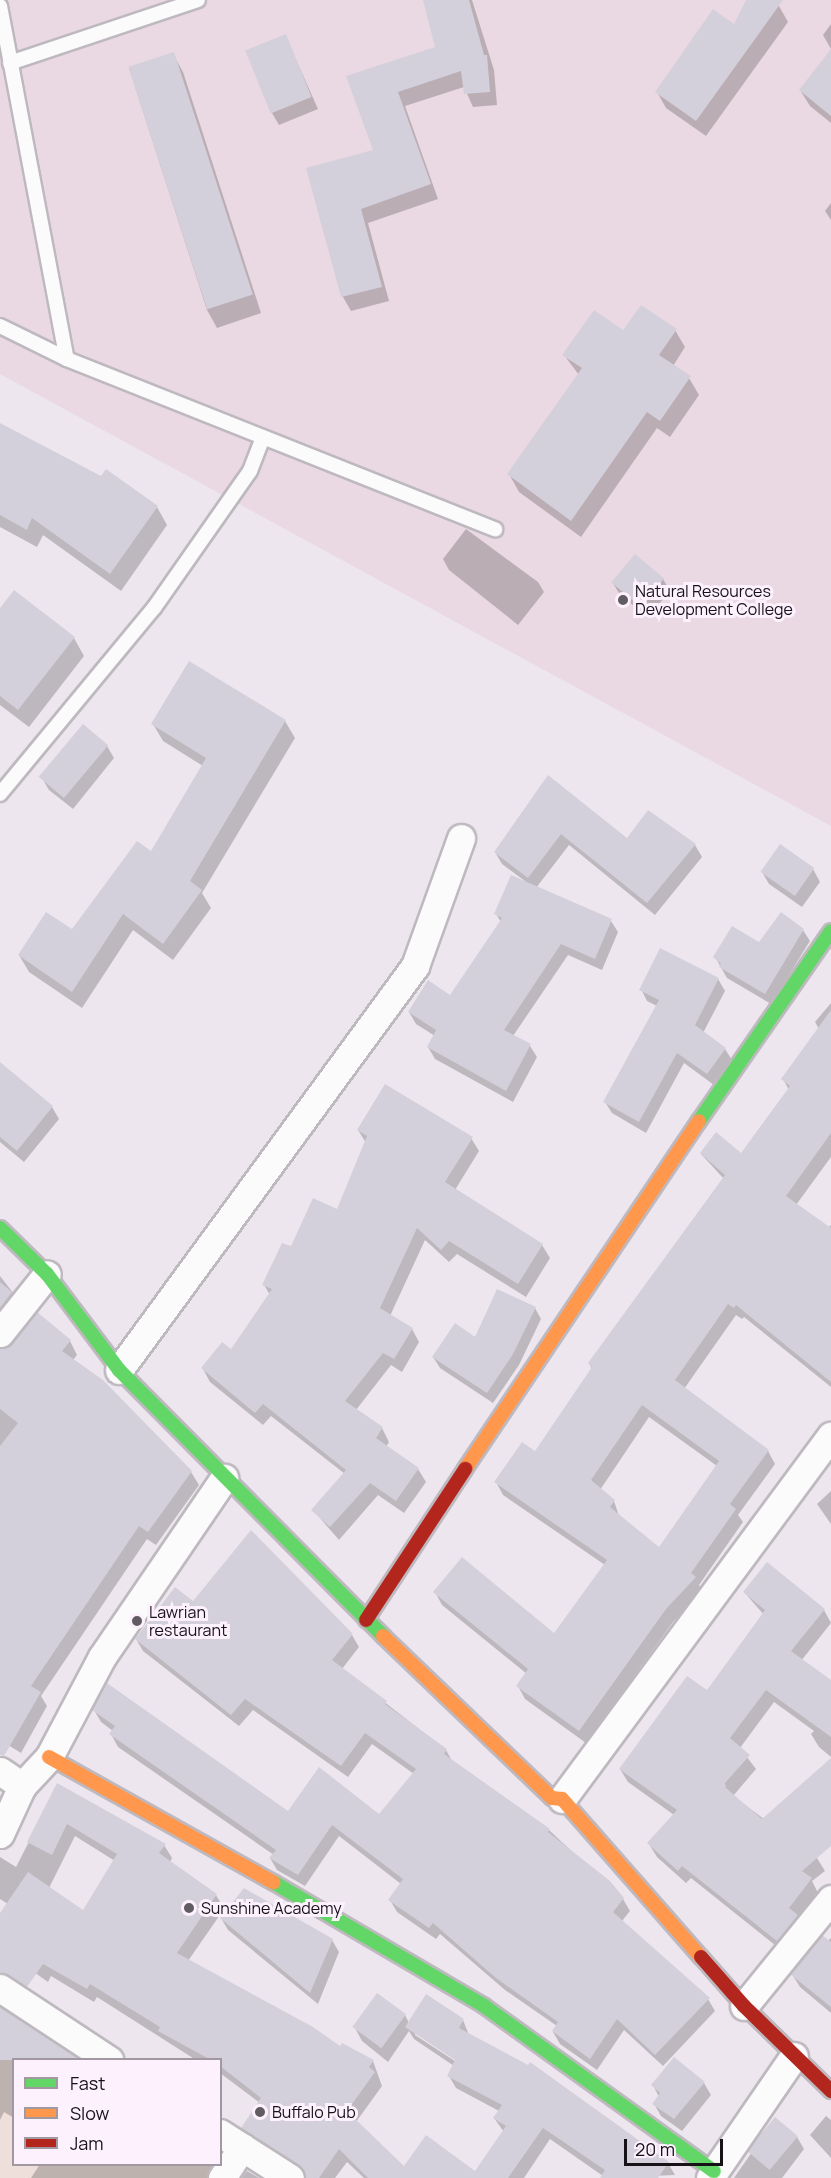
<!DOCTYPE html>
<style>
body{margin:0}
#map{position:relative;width:831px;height:2178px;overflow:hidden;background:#ede6ee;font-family:Manrope,sans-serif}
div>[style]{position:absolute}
.commercial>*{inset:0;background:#eedfdb}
.education>*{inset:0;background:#ead9e2}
.shadow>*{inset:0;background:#0003}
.building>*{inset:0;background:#d4d0db;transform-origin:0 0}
.roads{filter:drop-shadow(2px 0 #beb8bf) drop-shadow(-2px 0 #beb8bf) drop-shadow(0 2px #beb8bf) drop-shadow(0 -2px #beb8bf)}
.lane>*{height:14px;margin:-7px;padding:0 7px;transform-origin:7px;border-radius:7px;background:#fcfbfc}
.street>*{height:27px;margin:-13.5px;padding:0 13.5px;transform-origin:13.5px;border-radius:13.5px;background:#fcfbfc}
.fast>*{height:14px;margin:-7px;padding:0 7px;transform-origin:7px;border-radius:7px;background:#63d668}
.slow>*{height:14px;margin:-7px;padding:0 7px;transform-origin:7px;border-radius:7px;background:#ff974d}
.jam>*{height:14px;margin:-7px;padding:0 7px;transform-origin:7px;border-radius:7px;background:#b3261e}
.dots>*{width:16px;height:16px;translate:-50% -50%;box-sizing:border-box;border:3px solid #fdf1fe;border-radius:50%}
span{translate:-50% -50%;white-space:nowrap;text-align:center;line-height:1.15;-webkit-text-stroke:6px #fdf1fe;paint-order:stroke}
.poi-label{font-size:16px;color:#161217}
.left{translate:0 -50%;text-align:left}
.legend{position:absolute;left:12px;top:2058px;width:210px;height:108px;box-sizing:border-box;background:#fdf1fe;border:2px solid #a198a2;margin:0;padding:8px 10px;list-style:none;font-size:18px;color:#161217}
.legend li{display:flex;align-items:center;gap:12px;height:30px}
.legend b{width:30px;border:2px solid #a198a2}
.scale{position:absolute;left:624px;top:2139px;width:99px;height:27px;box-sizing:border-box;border:3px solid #161217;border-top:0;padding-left:8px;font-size:18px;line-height:21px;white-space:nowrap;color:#161217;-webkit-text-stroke:4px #fdf1fe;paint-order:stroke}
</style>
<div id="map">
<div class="commercial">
<div style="clip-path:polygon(0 1988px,103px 2059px,14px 2060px,14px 2164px,220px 2164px,221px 2142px,240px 2156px,226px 2178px,0 2178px)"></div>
</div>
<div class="education">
<div style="clip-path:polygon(0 0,831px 0,831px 826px,0 374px)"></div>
</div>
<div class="shadow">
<div style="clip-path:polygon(425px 0,472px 0,494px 70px,497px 105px,473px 107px,464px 87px,405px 106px,438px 199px,368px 223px,389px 301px,351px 311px,343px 297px,308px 169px,375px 151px,348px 76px,437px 48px)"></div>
<div style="clip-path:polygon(748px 0,768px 0,779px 6px,788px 22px,706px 136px,666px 108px,657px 92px,735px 26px)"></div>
<div style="clip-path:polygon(831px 24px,831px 49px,823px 35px)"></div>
<div style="clip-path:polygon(285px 35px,318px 109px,279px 125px,272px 113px)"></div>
<div style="clip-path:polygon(831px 52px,831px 123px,810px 106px,800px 90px)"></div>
<div style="clip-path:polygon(173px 54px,183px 72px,261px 313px,217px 328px,207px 310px,129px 68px)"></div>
<div style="clip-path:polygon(831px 203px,831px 220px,825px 211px)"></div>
<div style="clip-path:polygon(675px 330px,685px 347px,673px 366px,689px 378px,699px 395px,670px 437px,657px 428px,581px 537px,519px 492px,509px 474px,579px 375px,564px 355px,623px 332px)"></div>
<div style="clip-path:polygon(0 437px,157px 507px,167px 525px,121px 591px,43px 535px,37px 547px,0 527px)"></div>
<div style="clip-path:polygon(466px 529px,538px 582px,544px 592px,518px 625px,449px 570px,443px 559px)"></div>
<div style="clip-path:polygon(663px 579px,670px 591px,648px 617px,620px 595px,613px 583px)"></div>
<div style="clip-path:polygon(0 611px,74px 638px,84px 656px,29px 727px,0 705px)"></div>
<div style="clip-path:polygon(285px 721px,295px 738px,202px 893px,211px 908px,173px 960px,133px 930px,82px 1008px,29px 972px,19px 955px,72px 931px,151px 854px,203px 766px,163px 741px,153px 724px)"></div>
<div style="clip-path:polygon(107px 746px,114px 758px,73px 809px,49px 790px,42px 778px)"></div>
<div style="clip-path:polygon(548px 778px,628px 840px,695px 845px,702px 857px,655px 915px,569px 845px,536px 888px,611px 921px,618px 932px,602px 970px,568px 955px,513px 1036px,530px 1046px,537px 1057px,513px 1102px,435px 1059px,428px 1047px,435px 1036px,416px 1024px,409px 1012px,451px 997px,501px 922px,496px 914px,525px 881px,502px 864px,495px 852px)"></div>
<div style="clip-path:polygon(813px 869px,820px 882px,802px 907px,769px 884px,762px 872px)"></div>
<div style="clip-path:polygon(803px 930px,810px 941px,771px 1004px,727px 978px,715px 957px)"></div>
<div style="clip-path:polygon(718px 979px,725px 991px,703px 1033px,725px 1049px,732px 1060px,714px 1085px,684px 1063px,646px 1133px,612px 1113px,605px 1102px,657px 1006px,647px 1001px,641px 989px)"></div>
<div style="clip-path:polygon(evenodd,831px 1003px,831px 1157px,796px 1205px,828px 1228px,831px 1225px,831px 1387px,744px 1317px,742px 1319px,736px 1315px,684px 1389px,768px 1451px,775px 1464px,738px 1515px,743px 1522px,699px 1585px,702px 1591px,673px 1622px,586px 1743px,525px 1699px,518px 1686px,527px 1674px,442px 1605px,435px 1592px,555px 1635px,605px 1565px,503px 1495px,496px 1482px,535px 1453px,592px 1369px,589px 1363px,724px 1179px,701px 1154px,741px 1155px,789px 1090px,783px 1079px,819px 1029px,815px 1022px,831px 1003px,649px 1417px,717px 1466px,659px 1549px,619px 1516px,614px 1501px,600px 1490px,649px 1417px)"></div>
<div style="clip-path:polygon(0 1064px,52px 1107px,59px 1119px,24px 1162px,0 1142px)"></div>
<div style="clip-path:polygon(358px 1130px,471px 1138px,479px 1151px,455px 1190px,542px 1245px,550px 1258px,526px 1297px,457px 1254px,449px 1262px,425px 1240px,390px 1316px,412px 1329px,419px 1342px,402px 1372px,391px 1365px,356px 1410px,382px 1428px,389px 1442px,386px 1447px,418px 1469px,426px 1482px,404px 1513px,378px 1495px,339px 1540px,313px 1510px,345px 1474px,271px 1416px,263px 1425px,210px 1382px,203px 1369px,231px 1351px,270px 1295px,264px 1285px,291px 1248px,338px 1211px,366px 1143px)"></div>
<div style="clip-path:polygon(0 1276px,14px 1294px,0 1332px)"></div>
<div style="clip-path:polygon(535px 1308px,541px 1319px,519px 1365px,493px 1403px,440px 1368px,433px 1357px)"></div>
<div style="clip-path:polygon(70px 1341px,77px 1355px,73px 1360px,191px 1472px,199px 1485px,156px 1545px,147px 1539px,41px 1696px,47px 1706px,21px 1753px,0 1740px,0 1348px)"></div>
<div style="clip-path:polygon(831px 1491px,831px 1524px,817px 1504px)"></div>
<div style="clip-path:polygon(745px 1593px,824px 1610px,831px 1623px,801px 1661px,831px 1708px,831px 1757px,819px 1747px,811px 1734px,814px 1731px,774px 1702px,740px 1748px,756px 1769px,733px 1796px,817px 1858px,825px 1871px,812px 1881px,818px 1893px,798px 1918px,804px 1929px,785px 1953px,691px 1878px,686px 1883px,657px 1857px,649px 1844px,674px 1815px,628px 1782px,620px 1769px,707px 1692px,764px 1615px)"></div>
<div style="clip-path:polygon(193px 1603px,352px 1635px,359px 1647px,342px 1669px,446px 1750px,453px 1763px,549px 1830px,623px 1899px,630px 1911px,622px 1921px,708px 1999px,715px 2011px,663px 2066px,624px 2030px,597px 2070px,560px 2044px,553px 2032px,557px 2026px,505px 1990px,440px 1934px,436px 1939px,397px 1912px,390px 1900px,401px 1884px,339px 1836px,305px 1886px,277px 1870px,270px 1858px,274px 1855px,118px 1747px,111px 1734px,113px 1731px,101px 1722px,94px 1710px,288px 1813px,380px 1816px,414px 1774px,372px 1744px,348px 1777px,253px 1710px,239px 1726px,143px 1651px,136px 1639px)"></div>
<div style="clip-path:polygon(evenodd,58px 1785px,164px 1845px,172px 1858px,170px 1862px,216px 1895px,224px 1909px,188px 1961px,340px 2049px,373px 2061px,382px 2086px,356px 2122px,404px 2168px,472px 2178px,504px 2132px,494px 2118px,499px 2111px,456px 2088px,449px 2076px,454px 2066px,414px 2039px,409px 2031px,388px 2062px,362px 2041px,355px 2028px,405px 2015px,409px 2023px,463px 2020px,469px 2035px,668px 2163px,675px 2175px,602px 2178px,603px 2176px,550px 2139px,524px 2178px,364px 2178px,347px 2162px,335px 2178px,307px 2178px,251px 2141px,243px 2128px,260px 2103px,220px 2073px,220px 2060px,196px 2060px,97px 1997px,94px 2002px,51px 1976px,48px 1982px,0 1948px,0 1915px,8px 1904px,0 1899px,0 1857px,16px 1867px,58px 1785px,75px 1836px,115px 1861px,83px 1912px,49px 1888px,75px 1836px,58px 1785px,415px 2031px,462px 2063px,461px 2065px,415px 2035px,415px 2031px)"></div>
<div style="clip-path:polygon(221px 1918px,332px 1940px,339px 1952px,318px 2004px,228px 1930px)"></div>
<div style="clip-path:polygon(831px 1938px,831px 2013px,800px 1987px,792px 1974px)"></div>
<div style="clip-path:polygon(0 2009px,14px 2060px,14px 2118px,4px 2112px,0 2120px)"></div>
<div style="clip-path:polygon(704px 2083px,711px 2095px,682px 2131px,661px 2116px,654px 2104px,659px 2097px,653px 2085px)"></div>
<div style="clip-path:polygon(826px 2116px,831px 2120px,831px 2158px,810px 2135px)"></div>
<div style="clip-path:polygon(775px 2119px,797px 2137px,804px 2149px,782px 2178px,734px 2178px)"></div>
<div style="clip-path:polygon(220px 2155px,227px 2166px,220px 2178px,31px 2178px,40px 2164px,220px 2164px)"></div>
<div style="clip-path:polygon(247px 2171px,259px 2178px,242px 2178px)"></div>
</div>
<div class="building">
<div style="clip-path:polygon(423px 0,469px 0,484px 55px,487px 55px,490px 92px,464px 94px,461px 71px,398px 92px,431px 184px,361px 209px,382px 287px,341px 297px,306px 168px,373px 150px,346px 76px,435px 47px)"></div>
<div style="clip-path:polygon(746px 0,783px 0,696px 121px,655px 92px,713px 9px,734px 24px)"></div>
<div style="left:286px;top:34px;width:68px;height:44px;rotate:68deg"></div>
<div style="clip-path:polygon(831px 49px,831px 116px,799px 90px)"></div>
<div style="left:174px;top:52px;width:255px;height:48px;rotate:72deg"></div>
<div style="clip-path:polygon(641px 305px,677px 329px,659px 355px,691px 376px,660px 421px,647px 412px,571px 521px,507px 474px,582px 368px,562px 355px,594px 310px,623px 330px)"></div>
<div style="clip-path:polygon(0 423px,101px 476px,106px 469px,158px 506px,110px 574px,32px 518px,27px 530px,0 515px)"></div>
<div style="left:635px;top:554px;width:38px;height:37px;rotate:40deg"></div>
<div style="clip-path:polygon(14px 590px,75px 637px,18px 710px,0 696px,0 608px)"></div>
<div style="clip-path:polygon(189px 661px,286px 720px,190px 881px,202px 890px,163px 944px,123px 914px,72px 992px,18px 955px,46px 912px,72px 929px,137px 841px,151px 851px,206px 758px,151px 724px)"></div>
<div style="left:83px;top:724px;width:33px;height:69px;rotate:40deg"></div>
<div style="clip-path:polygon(548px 775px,627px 838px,648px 810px,696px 844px,647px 903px,561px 834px,528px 878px,494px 852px)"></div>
<div style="left:780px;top:844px;width:42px;height:34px;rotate:35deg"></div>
<div style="clip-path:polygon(511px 875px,612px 919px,595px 959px,561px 944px,504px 1030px,531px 1044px,506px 1091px,427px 1047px,436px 1030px,408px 1012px,428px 980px,450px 995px,502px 918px,494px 914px)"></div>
<div style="clip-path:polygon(781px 912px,804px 929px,765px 994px,719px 967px,721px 964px,713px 957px,732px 926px,759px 942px)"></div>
<div style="clip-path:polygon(660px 948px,719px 978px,695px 1025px,726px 1048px,707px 1074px,677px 1053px,639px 1122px,603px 1102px,659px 1000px,639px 990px)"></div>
<div style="clip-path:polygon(evenodd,831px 1010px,831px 1133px,786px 1196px,831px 1228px,831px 1382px,736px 1305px,734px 1308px,728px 1304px,675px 1380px,769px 1450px,730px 1504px,736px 1509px,691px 1573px,696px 1577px,666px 1609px,579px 1731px,516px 1686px,528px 1669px,433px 1592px,462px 1557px,554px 1633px,607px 1560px,494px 1482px,522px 1442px,535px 1451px,592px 1367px,588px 1363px,725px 1175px,700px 1153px,703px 1149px,716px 1132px,741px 1153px,790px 1086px,781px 1079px,831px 1010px,642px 1405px,719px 1461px,659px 1547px,610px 1507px,615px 1500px,591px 1480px,642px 1405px)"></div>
<div style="clip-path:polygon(0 1062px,53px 1106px,17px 1151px,0 1137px)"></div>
<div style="clip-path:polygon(385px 1084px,473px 1137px,445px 1182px,543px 1244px,518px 1284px,449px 1241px,441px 1250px,417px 1228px,380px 1308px,413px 1328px,394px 1359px,383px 1353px,345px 1401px,383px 1427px,376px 1438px,419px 1468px,396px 1501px,370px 1483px,330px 1527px,311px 1510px,346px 1470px,263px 1404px,255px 1413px,201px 1368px,222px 1342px,231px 1349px,272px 1289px,262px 1285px,282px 1243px,291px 1246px,313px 1198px,337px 1209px,367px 1136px,357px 1130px)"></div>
<div style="clip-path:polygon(0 1282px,12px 1292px,0 1308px)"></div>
<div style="clip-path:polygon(497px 1289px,536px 1307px,513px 1354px,487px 1393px,432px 1357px,455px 1323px,475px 1337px)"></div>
<div style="clip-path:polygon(37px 1312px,71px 1340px,62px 1351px,103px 1380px,192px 1471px,148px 1532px,139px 1526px,31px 1686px,41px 1692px,4px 1756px,0 1755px,0 1446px,18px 1423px,0 1409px,0 1348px,12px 1343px)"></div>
<div style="clip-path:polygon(251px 1530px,353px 1634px,332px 1660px,387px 1701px,385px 1704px,447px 1749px,444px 1754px,550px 1829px,548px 1832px,610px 1881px,624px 1898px,613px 1912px,710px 1998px,655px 2055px,617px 2019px,590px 2059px,552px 2031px,558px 2022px,496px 1978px,433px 1923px,429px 1928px,388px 1900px,403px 1879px,332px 1825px,298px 1875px,269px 1858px,276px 1850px,109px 1734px,115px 1726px,92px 1710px,107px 1683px,288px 1811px,319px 1767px,379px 1814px,416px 1769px,365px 1733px,341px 1766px,245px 1699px,231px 1715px,135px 1639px,175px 1587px,193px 1601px)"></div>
<div style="clip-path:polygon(767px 1562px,825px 1609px,791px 1651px,831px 1680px,831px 1737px,766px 1690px,730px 1738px,750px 1755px,725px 1783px,726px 1788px,762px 1819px,831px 1758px,831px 1846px,802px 1871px,812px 1878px,789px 1908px,798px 1915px,777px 1941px,682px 1866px,678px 1871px,647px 1843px,677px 1810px,619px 1769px,687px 1676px,707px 1690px,765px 1610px,743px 1592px)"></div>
<div style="clip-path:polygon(57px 1783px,166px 1844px,159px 1853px,217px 1894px,177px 1953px,313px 2027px,340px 2046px,342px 2043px,374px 2060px,369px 2067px,375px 2072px,347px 2111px,404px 2166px,426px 2135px,475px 2171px,506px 2126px,493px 2118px,502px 2105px,447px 2076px,455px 2060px,405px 2027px,426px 1994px,464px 2019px,459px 2028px,528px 2065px,530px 2062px,669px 2162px,658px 2178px,600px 2178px,605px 2170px,543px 2128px,508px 2178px,368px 2178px,339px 2149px,319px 2178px,306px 2178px,299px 2165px,241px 2128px,261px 2098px,220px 2066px,220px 2060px,211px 2060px,158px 2031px,160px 2027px,90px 1984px,87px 1989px,43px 1964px,27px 1987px,0 1972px,0 1913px,28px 1872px,83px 1910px,117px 1854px,67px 1824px,52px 1855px,27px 1842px)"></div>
<div style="clip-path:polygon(244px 1888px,333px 1939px,310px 1993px,220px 1918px)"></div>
<div style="clip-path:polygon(822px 1935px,831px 1942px,831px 2007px,790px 1974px)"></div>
<div style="left:377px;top:1993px;width:36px;height:42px;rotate:36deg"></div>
<div style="clip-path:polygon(0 2007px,80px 2060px,0 2060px)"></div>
<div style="clip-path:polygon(674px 2057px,705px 2082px,674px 2119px,652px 2104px,660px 2093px,651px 2085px)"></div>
<div style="left:775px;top:2117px;width:30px;height:44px;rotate:40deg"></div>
</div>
<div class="roads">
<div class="lane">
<div style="left:0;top:6px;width:359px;rotate:79.3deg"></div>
<div style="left:10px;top:63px;width:198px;rotate:-18.5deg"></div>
<div style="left:0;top:326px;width:75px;rotate:26.2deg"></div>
<div style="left:67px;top:359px;width:461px;rotate:21.7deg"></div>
<div style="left:0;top:794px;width:241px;rotate:-50.4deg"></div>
<div style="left:154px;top:608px;width:167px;rotate:-55deg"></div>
<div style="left:250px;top:471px;width:36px;rotate:-69deg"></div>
</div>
<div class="street">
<div style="left:0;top:1333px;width:75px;rotate:-51.5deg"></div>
<div style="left:119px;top:1370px;width:501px;rotate:-53.77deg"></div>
<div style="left:415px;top:966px;width:136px;rotate:-70.2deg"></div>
<div style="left:0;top:1771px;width:27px;rotate:34deg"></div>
<div style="left:562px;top:1799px;width:452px;rotate:-53.5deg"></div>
<div style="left:0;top:1834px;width:53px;rotate:-65.4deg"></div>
<div style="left:22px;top:1786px;width:40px;rotate:-47deg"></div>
<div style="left:49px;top:1757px;width:113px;rotate:-62.1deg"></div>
<div style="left:102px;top:1657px;width:217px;rotate:-55.7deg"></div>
<div style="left:0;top:1988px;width:131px;rotate:33.4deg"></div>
<div style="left:744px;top:2006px;width:138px;rotate:-50.9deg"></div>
<div style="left:220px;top:2133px;width:83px;rotate:32.7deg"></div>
<div style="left:222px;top:2178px;width:37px;rotate:-57deg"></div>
<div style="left:710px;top:2178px;width:148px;rotate:-55.5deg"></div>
</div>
<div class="fast">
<div style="left:699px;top:1121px;width:231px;rotate:-55.2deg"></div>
<div style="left:0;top:1228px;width:66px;rotate:44.4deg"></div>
<div style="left:47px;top:1274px;width:120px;rotate:53.1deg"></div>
<div style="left:119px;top:1370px;width:375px;rotate:45.2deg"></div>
<div style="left:273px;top:1882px;width:245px;rotate:30.4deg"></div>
<div style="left:484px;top:2006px;width:283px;rotate:35.7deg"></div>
</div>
<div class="slow">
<div style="left:465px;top:1469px;width:419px;rotate:-56.1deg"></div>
<div style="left:383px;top:1636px;width:234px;rotate:43.8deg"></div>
<div style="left:552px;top:1798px;width:10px;rotate:6deg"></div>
<div style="left:562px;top:1799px;width:210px;rotate:48.7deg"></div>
<div style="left:49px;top:1757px;width:257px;rotate:29.2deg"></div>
</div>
<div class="jam">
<div style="left:366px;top:1620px;width:181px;rotate:-56.7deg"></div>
<div style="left:701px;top:1957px;width:65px;rotate:48.7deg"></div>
<div style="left:744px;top:2006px;width:122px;rotate:44.3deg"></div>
</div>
</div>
<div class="dots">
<div style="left:623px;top:600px;background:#615c62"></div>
<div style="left:137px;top:1621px;background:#615c62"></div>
<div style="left:189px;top:1908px;background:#615c62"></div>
<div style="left:260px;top:2112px;background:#615c62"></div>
</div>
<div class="poi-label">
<span class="left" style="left:635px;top:600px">Natural Resources<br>Development College</span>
<span class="left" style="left:149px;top:1621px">Lawrian<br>restaurant</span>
<span class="left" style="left:201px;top:1908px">Sunshine Academy</span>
<span class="left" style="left:272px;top:2112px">Buffalo Pub</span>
</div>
<ul class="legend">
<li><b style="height:8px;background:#63d668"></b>Fast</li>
<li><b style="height:8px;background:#ff974d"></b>Slow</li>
<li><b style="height:8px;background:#b3261e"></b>Jam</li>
</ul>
<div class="scale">20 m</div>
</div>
